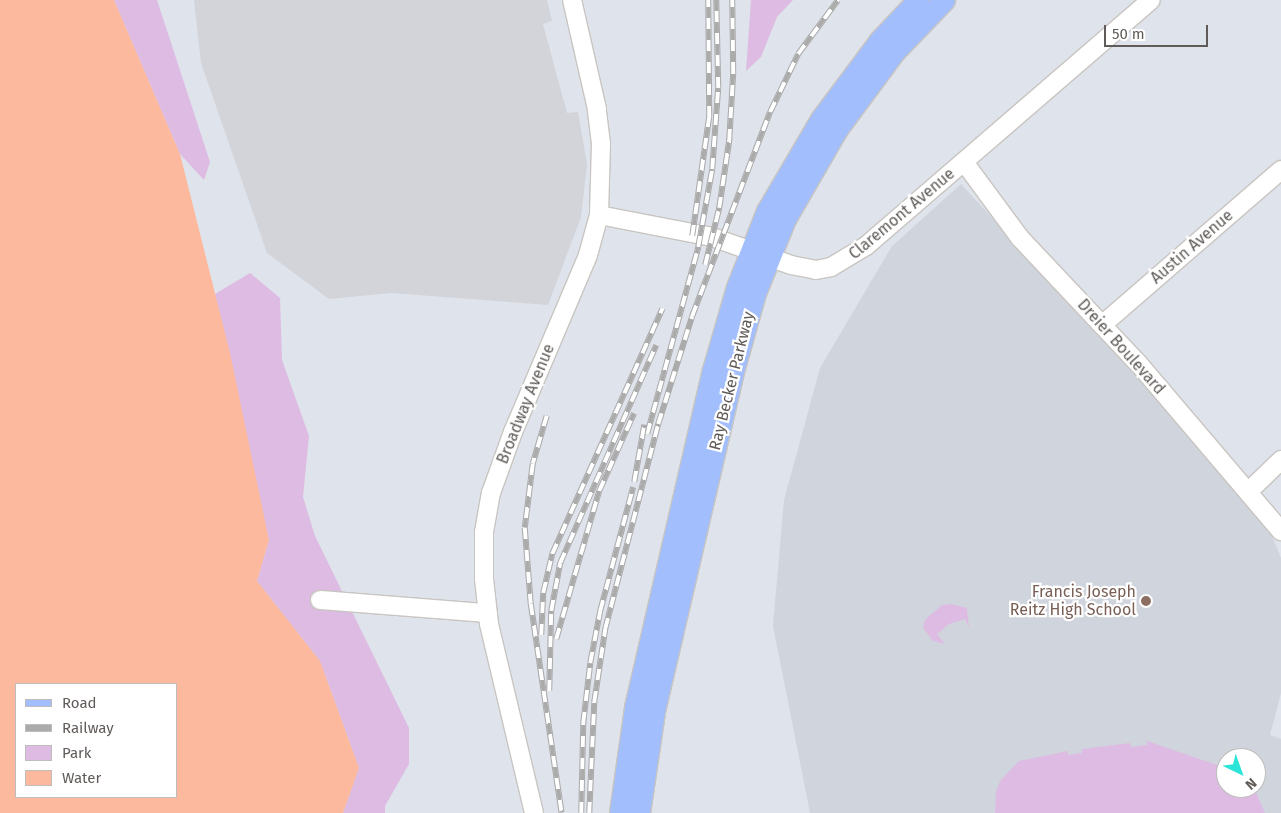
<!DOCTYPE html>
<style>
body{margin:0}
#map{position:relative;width:1281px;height:813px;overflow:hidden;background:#dfe3eb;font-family:"Fira Sans",sans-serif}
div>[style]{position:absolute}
.industrial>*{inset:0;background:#d2d4d9}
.education>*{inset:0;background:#d0d5dd}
.green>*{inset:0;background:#ddbbe3}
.water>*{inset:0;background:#fcb99e}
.roads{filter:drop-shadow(1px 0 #c8c5c1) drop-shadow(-1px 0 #c8c5c1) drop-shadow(0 1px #c8c5c1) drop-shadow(0 -1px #c8c5c1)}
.minor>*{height:18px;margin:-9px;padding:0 9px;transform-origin:9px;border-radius:9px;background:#fff}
.major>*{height:21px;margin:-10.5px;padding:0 10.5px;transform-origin:10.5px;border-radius:10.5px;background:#a2befd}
.rail>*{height:5.5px;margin-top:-2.75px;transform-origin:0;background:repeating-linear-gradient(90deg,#fff 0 11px,#acabab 0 22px);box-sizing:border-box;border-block:1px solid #acabab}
.dots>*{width:14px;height:14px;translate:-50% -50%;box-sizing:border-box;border:2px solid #fff;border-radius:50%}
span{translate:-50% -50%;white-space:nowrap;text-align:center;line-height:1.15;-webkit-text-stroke:4.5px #fff;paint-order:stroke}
.street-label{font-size:16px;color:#605b58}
.education-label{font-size:16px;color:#785e54}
.right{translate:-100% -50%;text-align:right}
.legend{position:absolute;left:15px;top:683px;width:162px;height:115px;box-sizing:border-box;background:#fff;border:1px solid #bfbdbc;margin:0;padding:6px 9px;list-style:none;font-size:15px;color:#605b58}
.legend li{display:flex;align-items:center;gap:10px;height:25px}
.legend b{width:25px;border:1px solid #bfbdbc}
.north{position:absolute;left:1216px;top:748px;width:50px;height:50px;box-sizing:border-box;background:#fff;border:1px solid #bfbdbc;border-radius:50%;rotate:138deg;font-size:14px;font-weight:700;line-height:20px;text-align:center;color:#605b58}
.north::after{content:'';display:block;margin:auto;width:18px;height:22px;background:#2ce4d8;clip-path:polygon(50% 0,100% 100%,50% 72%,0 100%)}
.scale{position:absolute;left:1104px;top:25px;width:104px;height:22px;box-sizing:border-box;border:2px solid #605b58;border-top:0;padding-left:6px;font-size:15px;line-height:18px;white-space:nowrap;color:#605b58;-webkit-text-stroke:4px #fff;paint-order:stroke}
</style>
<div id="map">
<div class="industrial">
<div style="clip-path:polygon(194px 0,547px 0,552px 21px,543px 24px,567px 113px,578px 112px,587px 164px,581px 217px,548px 305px,391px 293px,329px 299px,267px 253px,201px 63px)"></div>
</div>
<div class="education">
<div style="clip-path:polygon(evenodd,961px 184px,1104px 339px,1270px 531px,1281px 558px,1281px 693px,1270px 735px,1281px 739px,1281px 813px,810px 813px,773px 626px,784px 500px,820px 368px,892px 246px,961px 184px,1226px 758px,1256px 758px,1256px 788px,1226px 788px,1226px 758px)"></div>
</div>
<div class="green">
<div style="clip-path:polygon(114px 0,157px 0,210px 162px,204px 180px,180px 154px)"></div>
<div style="clip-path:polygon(751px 0,793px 0,777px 17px,761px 57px,746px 71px)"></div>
<div style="clip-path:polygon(250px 273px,280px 298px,282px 360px,309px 436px,303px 497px,315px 536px,409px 728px,409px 764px,385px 806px,385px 813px,343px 813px,359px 768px,320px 661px,257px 581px,269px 540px,215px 294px)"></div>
<div style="clip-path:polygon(952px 604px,967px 608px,969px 628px,965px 619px,949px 624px,937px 634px,945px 644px,933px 641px,923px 628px,925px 620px,942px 605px)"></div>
<div style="clip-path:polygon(1147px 741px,1226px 768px,1226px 788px,1254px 788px,1265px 813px,995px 813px,996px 792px,1000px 781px,1019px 761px,1068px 751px,1068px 755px,1082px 753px,1082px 749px,1130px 743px,1131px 747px,1147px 745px)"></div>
</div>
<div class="water">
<div style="clip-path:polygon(evenodd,0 0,114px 0,180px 154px,230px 353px,269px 540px,257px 581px,320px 661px,359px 768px,343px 813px,0 813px,0 0,16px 684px,176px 684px,176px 797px,16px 797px,16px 684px)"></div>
</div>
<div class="roads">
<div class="minor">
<div style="left:964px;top:162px;width:94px;rotate:53.6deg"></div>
<div style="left:1020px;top:238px;width:172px;rotate:46.7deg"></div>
<div style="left:1138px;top:363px;width:221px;rotate:49.6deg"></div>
<div style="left:599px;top:215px;width:115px;rotate:11deg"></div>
<div style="left:712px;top:237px;width:84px;rotate:19.5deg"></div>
<div style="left:791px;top:265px;width:25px;rotate:11deg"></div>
<div style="left:816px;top:270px;width:15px;rotate:-11deg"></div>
<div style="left:831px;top:267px;width:41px;rotate:-31deg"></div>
<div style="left:866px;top:246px;width:376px;rotate:-40.8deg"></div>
<div style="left:1102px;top:325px;width:237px;rotate:-40.9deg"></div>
<div style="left:1249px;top:491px;width:45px;rotate:-44.1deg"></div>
<div style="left:320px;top:600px;width:168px;rotate:4.5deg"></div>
<div style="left:534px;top:813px;width:194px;rotate:-103.4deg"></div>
<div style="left:489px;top:624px;width:45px;rotate:-96.3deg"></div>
<div style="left:484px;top:579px;width:47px;rotate:-90deg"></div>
<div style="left:484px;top:532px;width:40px;rotate:-80deg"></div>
<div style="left:491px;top:493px;width:65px;rotate:-70.2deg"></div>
<div style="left:513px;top:432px;width:192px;rotate:-67deg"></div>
<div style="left:588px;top:255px;width:41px;rotate:-74.6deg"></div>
<div style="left:599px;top:215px;width:71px;rotate:-88.4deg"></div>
<div style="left:601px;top:144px;width:35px;rotate:-97deg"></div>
<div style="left:597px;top:109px;width:112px;rotate:-102.9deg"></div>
</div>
<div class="major">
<div style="left:620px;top:813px;width:107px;rotate:-81.9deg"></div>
<div style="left:635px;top:707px;width:346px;rotate:-77deg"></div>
<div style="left:713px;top:370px;width:86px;rotate:-73.9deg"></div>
<div style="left:737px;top:287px;width:82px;rotate:-68.5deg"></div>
<div style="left:767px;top:211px;width:107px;rotate:-59.6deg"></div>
<div style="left:821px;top:119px;width:99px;rotate:-53.2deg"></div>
<div style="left:880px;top:40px;width:55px;rotate:-46.5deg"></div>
<div style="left:639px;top:813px;width:103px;rotate:-81.6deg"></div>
<div style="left:654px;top:711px;width:345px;rotate:-76.9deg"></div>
<div style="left:732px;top:375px;width:85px;rotate:-74.3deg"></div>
<div style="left:755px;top:293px;width:80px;rotate:-67.9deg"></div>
<div style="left:785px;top:219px;width:104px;rotate:-60deg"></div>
<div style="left:837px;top:129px;width:96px;rotate:-53.5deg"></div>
<div style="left:894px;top:52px;width:72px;rotate:-46.1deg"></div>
</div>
</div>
<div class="rail">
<div style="left:692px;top:236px;width:120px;rotate:-81.9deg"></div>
<div style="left:709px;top:117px;width:117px;rotate:-90.5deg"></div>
<div style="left:705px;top:265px;width:59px;rotate:-76.2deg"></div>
<div style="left:719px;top:208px;width:69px;rotate:-81.6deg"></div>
<div style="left:729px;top:140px;width:67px;rotate:-86.6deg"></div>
<div style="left:733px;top:73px;width:73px;rotate:-90.8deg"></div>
<div style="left:547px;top:416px;width:50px;rotate:106.3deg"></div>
<div style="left:533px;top:464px;width:64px;rotate:97.1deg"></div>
<div style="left:525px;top:528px;width:76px;rotate:85.5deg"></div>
<div style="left:531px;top:604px;width:211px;rotate:81.6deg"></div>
<div style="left:647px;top:434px;width:194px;rotate:-74.7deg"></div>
<div style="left:698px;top:247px;width:79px;rotate:-79.8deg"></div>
<div style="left:712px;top:169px;width:81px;rotate:-85.8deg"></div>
<div style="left:718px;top:88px;width:88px;rotate:-91.3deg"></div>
<div style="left:634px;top:482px;width:58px;rotate:-80deg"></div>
<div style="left:541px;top:635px;width:42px;rotate:-87.3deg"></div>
<div style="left:543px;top:593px;width:40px;rotate:-77deg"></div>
<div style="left:552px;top:554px;width:269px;rotate:-65.8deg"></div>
<div style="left:556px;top:639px;width:154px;rotate:-73.8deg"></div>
<div style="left:599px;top:491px;width:85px;rotate:-65.8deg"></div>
<div style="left:549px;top:691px;width:80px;rotate:-88.6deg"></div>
<div style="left:551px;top:611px;width:49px;rotate:-79.4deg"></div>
<div style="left:560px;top:563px;width:238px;rotate:-66.2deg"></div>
<div style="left:581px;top:813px;width:90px;rotate:-88.7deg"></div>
<div style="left:583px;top:723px;width:60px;rotate:-83.3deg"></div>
<div style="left:590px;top:663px;width:53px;rotate:-79.1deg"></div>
<div style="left:600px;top:611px;width:128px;rotate:-75.1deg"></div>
<div style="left:589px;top:813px;width:111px;rotate:-87.4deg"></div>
<div style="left:594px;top:702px;width:74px;rotate:-81.4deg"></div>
<div style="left:605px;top:629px;width:212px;rotate:-75.5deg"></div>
<div style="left:658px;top:424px;width:113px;rotate:-72.5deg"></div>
<div style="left:692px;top:316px;width:218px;rotate:-69.1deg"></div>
<div style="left:770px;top:112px;width:64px;rotate:-64.2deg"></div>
<div style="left:798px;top:54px;width:67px;rotate:-53.5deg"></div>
</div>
<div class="dots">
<div style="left:1146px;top:601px;background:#8d6e63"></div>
</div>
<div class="street-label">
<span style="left:902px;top:214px;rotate:-40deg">Claremont Avenue</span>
<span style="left:1192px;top:247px;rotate:-41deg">Austin Avenue</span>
<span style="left:1121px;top:347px;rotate:48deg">Dreier Boulevard</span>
<span style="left:732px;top:381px;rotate:-76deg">Ray Becker Parkway</span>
<span style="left:526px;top:404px;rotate:-68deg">Broadway Avenue</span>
</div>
<div class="education-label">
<span class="right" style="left:1136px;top:601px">Francis Joseph<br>Reitz High School</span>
</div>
<ul class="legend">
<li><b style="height:6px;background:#a2befd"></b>Road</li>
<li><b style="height:6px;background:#acabab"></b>Railway</li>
<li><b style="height:14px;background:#ddbbe3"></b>Park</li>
<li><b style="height:14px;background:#fcb99e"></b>Water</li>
</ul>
<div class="north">N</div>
<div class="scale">50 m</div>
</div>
